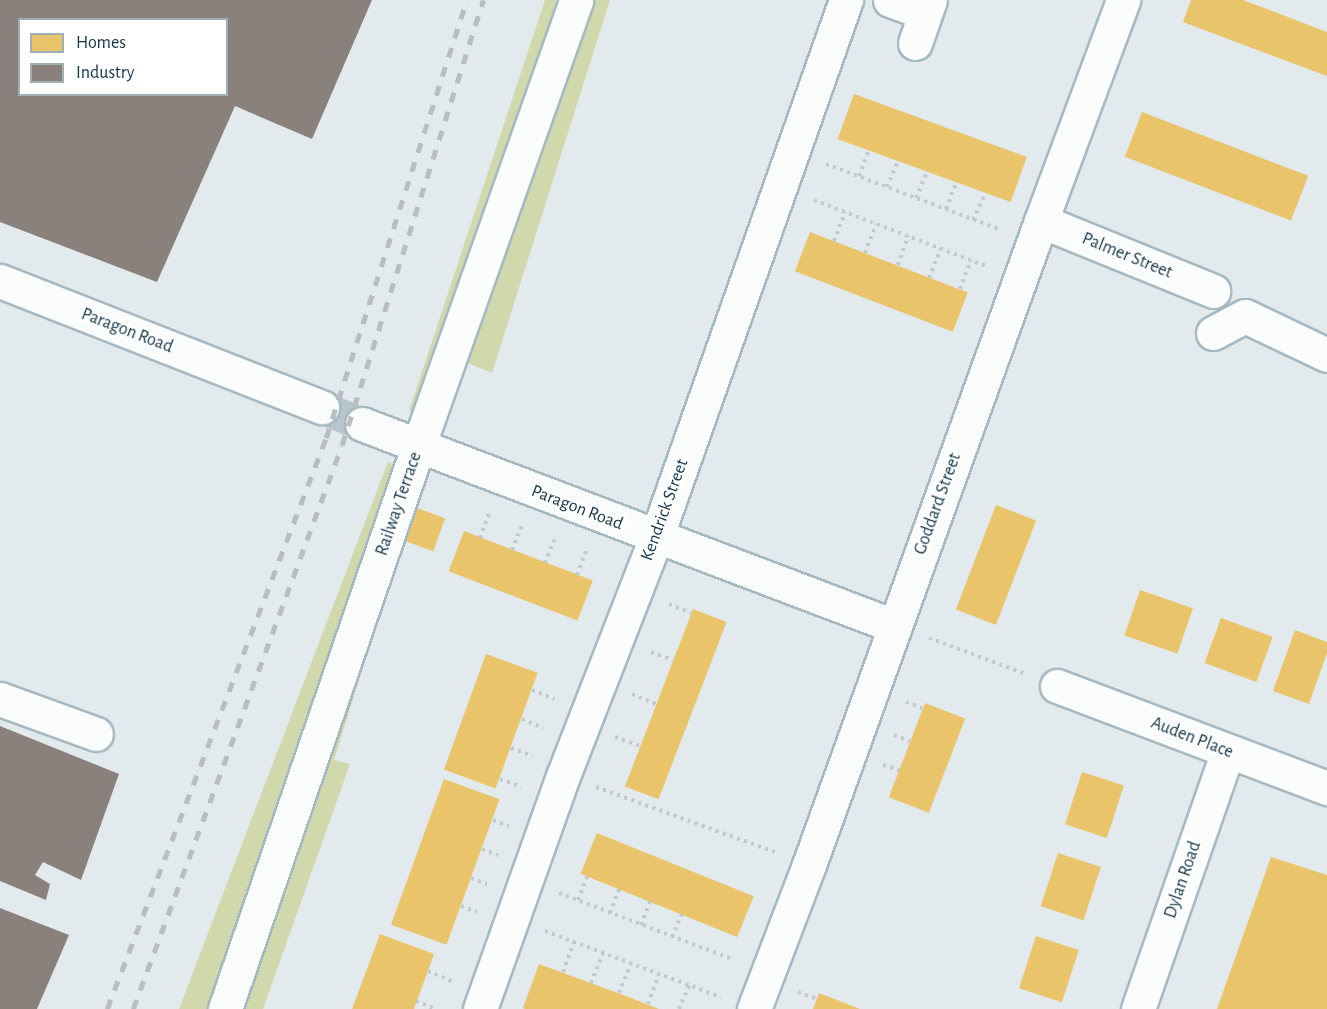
<!DOCTYPE html>
<style>
body{margin:0}
#map{position:relative;width:1327px;height:1009px;overflow:hidden;background:#e2eaee;font-family:"Alegreya Sans",sans-serif}
div>[style]{position:absolute}
.green>*{inset:0;background:#d0d8ac}
.homes>*{inset:0;background:#e9c46a;transform-origin:0 0}
.industry>*{inset:0;background:#8a817c}
.minor-tunnel>*{height:33px;margin-top:-16.5px;transform-origin:0;background:repeating-linear-gradient(90deg,#b8c6cc 0 33px,transparent 0 49px)}
.path>*{height:4px;margin-top:-2px;transform-origin:0;background:repeating-linear-gradient(90deg,#c2c9cd 0 3px,transparent 0 7.5px)}
.roads{filter:drop-shadow(2px 0 #a6b9c3) drop-shadow(-2px 0 #a6b9c3) drop-shadow(0 2px #a6b9c3) drop-shadow(0 -2px #a6b9c3)}
.minor>*{height:33px;margin:-16.5px;padding:0 16.5px;transform-origin:16.5px;border-radius:16.5px;background:#fbfcfc}
.rail>*{height:4.5px;margin-top:-2.25px;transform-origin:0;background:repeating-linear-gradient(90deg,#b8bec0 0 10px,transparent 0 20px)}
span{translate:-50% -50%;white-space:nowrap;text-align:center;line-height:1.15;-webkit-text-stroke:6px #fff;paint-order:stroke}
.street-label{font-size:18px;color:#113446}
.legend{position:absolute;left:18px;top:18px;width:210px;height:78px;box-sizing:border-box;background:#fff;border:2px solid #a0aeb5;margin:0;padding:8px 10px;list-style:none;font-size:18px;color:#113446}
.legend li{display:flex;align-items:center;gap:12px;height:30px}
.legend b{width:30px;border:2px solid #a0aeb5}
</style>
<div id="map">
<div class="green">
<div style="clip-path:polygon(545px 0,610px 0,492px 373px,463px 361px,441px 421px,409px 411px)"></div>
<div style="clip-path:polygon(388px 462px,423px 476px,334px 760px,350px 764px,263px 1009px,179px 1009px)"></div>
</div>
<div class="homes">
<div style="clip-path:polygon(1191px 0,1243px 0,1327px 32px,1327px 76px,1183px 22px)"></div>
<div style="left:854px;top:94px;width:184px;height:48px;rotate:20deg"></div>
<div style="left:1142px;top:112px;width:178px;height:48px;rotate:21deg"></div>
<div style="left:810px;top:232px;width:169px;height:42px;rotate:21deg"></div>
<div style="left:996px;top:505px;width:43px;height:112px;rotate:21deg"></div>
<div style="left:417px;top:508px;width:30px;height:35px;rotate:20deg"></div>
<div style="left:464px;top:531px;width:138px;height:43px;rotate:21deg"></div>
<div style="left:1140px;top:590px;width:56px;height:48px;rotate:19deg"></div>
<div style="left:693px;top:609px;width:36px;height:190px;rotate:21deg"></div>
<div style="left:1221px;top:618px;width:55px;height:48px;rotate:20deg"></div>
<div style="clip-path:polygon(1295px 630px,1327px 642px,1327px 653px,1309px 704px,1273px 691px)"></div>
<div style="left:486px;top:654px;width:55px;height:123px;rotate:20deg"></div>
<div style="left:925px;top:703px;width:43px;height:101px;rotate:21deg"></div>
<div style="left:1082px;top:772px;width:44px;height:55px;rotate:18deg"></div>
<div style="left:444px;top:779px;width:59px;height:155px;rotate:20deg"></div>
<div style="left:597px;top:833px;width:169px;height:44px;rotate:22deg"></div>
<div style="left:1058px;top:853px;width:45px;height:56px;rotate:18deg"></div>
<div style="clip-path:polygon(1271px 857px,1327px 875px,1327px 1009px,1217px 1009px)"></div>
<div style="clip-path:polygon(380px 934px,434px 954px,414px 1009px,352px 1009px)"></div>
<div style="left:1036px;top:936px;width:45px;height:55px;rotate:18deg"></div>
<div style="clip-path:polygon(539px 964px,626px 996px,659px 1009px,525px 1009px,523px 1008px)"></div>
<div style="clip-path:polygon(819px 993px,860px 1009px,813px 1009px)"></div>
</div>
<div class="industry">
<div style="clip-path:polygon(evenodd,0 0,372px 0,312px 139px,235px 106px,157px 282px,0 222px,0 0,20px 20px,226px 20px,226px 94px,20px 94px,20px 20px)"></div>
<div style="clip-path:polygon(0 726px,119px 774px,81px 880px,43px 862px,35px 875px,50px 884px,46px 900px,0 881px)"></div>
<div style="clip-path:polygon(0 908px,69px 935px,37px 1009px,0 1009px)"></div>
</div>
<div class="minor-tunnel">
<div style="left:322px;top:407px;width:43px;rotate:23deg"></div>
</div>
<div class="path">
<div style="left:826px;top:164px;width:185px;rotate:20.6deg"></div>
<div style="left:859px;top:176px;width:28px;rotate:-69deg"></div>
<div style="left:887px;top:187px;width:28px;rotate:-67deg"></div>
<div style="left:916px;top:198px;width:28px;rotate:-67deg"></div>
<div style="left:814px;top:200px;width:184px;rotate:21deg"></div>
<div style="left:946px;top:209px;width:28px;rotate:-69deg"></div>
<div style="left:973px;top:220px;width:29px;rotate:-65deg"></div>
<div style="left:834px;top:241px;width:31px;rotate:-69deg"></div>
<div style="left:865px;top:253px;width:31px;rotate:-69deg"></div>
<div style="left:898px;top:265px;width:31px;rotate:-71deg"></div>
<div style="left:929px;top:278px;width:32px;rotate:-68deg"></div>
<div style="left:960px;top:289px;width:31px;rotate:-69deg"></div>
<div style="left:480px;top:538px;width:30px;rotate:-70deg"></div>
<div style="left:512px;top:550px;width:29px;rotate:-68deg"></div>
<div style="left:545px;top:563px;width:29px;rotate:-68deg"></div>
<div style="left:577px;top:575px;width:30px;rotate:-69deg"></div>
<div style="left:669px;top:604px;width:24px;rotate:22deg"></div>
<div style="left:929px;top:638px;width:103px;rotate:20.4deg"></div>
<div style="left:651px;top:652px;width:23px;rotate:20deg"></div>
<div style="left:532px;top:690px;width:24px;rotate:22deg"></div>
<div style="left:632px;top:694px;width:26px;rotate:23deg"></div>
<div style="left:906px;top:702px;width:17px;rotate:21deg"></div>
<div style="left:522px;top:719px;width:23px;rotate:23deg"></div>
<div style="left:894px;top:735px;width:17px;rotate:21deg"></div>
<div style="left:615px;top:737px;width:27px;rotate:20deg"></div>
<div style="left:511px;top:748px;width:23px;rotate:20deg"></div>
<div style="left:883px;top:765px;width:17px;rotate:17deg"></div>
<div style="left:500px;top:779px;width:23px;rotate:20deg"></div>
<div style="left:596px;top:787px;width:190px;rotate:20deg"></div>
<div style="left:493px;top:820px;width:17px;rotate:21deg"></div>
<div style="left:482px;top:849px;width:17px;rotate:21deg"></div>
<div style="left:471px;top:878px;width:17px;rotate:21deg"></div>
<div style="left:559px;top:893px;width:187px;rotate:20.9deg"></div>
<div style="left:578px;top:900px;width:25px;rotate:-69deg"></div>
<div style="left:461px;top:906px;width:17px;rotate:21deg"></div>
<div style="left:610px;top:913px;width:26px;rotate:-69deg"></div>
<div style="left:641px;top:925px;width:26px;rotate:-69deg"></div>
<div style="left:545px;top:931px;width:188px;rotate:20.6deg"></div>
<div style="left:672px;top:937px;width:25px;rotate:-67deg"></div>
<div style="left:428px;top:971px;width:26px;rotate:23deg"></div>
<div style="left:563px;top:972px;width:32px;rotate:-70deg"></div>
<div style="left:591px;top:983px;width:32px;rotate:-68deg"></div>
<div style="left:798px;top:992px;width:20px;rotate:20deg"></div>
<div style="left:619px;top:993px;width:32px;rotate:-68deg"></div>
<div style="left:416px;top:1001px;width:22px;rotate:22deg"></div>
<div style="left:648px;top:1004px;width:32px;rotate:-70deg"></div>
<div style="left:679px;top:1009px;width:26px;rotate:-67deg"></div>
</div>
<div class="roads">
<div class="minor">
<div style="left:890px;top:0;width:37px;rotate:20deg"></div>
<div style="left:915px;top:43px;width:46px;rotate:-70.8deg"></div>
<div style="left:1041px;top:221px;width:186px;rotate:22.1deg"></div>
<div style="left:0;top:281px;width:346px;rotate:21.4deg"></div>
<div style="left:1213px;top:333px;width:36px;rotate:-28deg"></div>
<div style="left:1245px;top:316px;width:91px;rotate:25.4deg"></div>
<div style="left:362px;top:424px;width:569px;rotate:20.79deg"></div>
<div style="left:1057px;top:686px;width:289px;rotate:20.7deg"></div>
<div style="left:0;top:699px;width:102px;rotate:20deg"></div>
<div style="left:225px;top:1009px;width:594px;rotate:-71.05deg"></div>
<div style="left:418px;top:447px;width:474px;rotate:-70.5deg"></div>
<div style="left:480px;top:1009px;width:247px;rotate:-70.4deg"></div>
<div style="left:563px;top:776px;width:256px;rotate:-68.7deg"></div>
<div style="left:656px;top:538px;width:571px;rotate:-70.55deg"></div>
<div style="left:754px;top:1009px;width:154px;rotate:-69.1deg"></div>
<div style="left:809px;top:865px;width:685px;rotate:-70.19deg"></div>
<div style="left:1041px;top:221px;width:236px;rotate:-69.6deg"></div>
<div style="left:1138px;top:1009px;width:273px;rotate:-70.8deg"></div>
</div>
</div>
<div class="rail">
<div style="left:107px;top:1009px;width:612px;rotate:-69.02deg"></div>
<div style="left:326px;top:438px;width:460px;rotate:-72.2deg"></div>
<div style="left:133px;top:1009px;width:601px;rotate:-69.67deg"></div>
<div style="left:342px;top:445px;width:467px;rotate:-72.4deg"></div>
</div>
<div class="street-label">
<span style="left:1127px;top:256px;rotate:22deg">Palmer Street</span>
<span style="left:127px;top:331px;rotate:21deg">Paragon Road</span>
<span style="left:399px;top:504px;rotate:-71deg">Railway Terrace</span>
<span style="left:938px;top:504px;rotate:-70deg">Goddard Street</span>
<span style="left:577px;top:508px;rotate:21deg">Paragon Road</span>
<span style="left:665px;top:510px;rotate:-70deg">Kendrick Street</span>
<span style="left:1192px;top:738px;rotate:21deg">Auden Place</span>
<span style="left:1183px;top:880px;rotate:-71deg">Dylan Road</span>
</div>
<ul class="legend">
<li><b style="height:16px;background:#e9c46a"></b>Homes</li>
<li><b style="height:16px;background:#8a817c"></b>Industry</li>
</ul>
</div>
